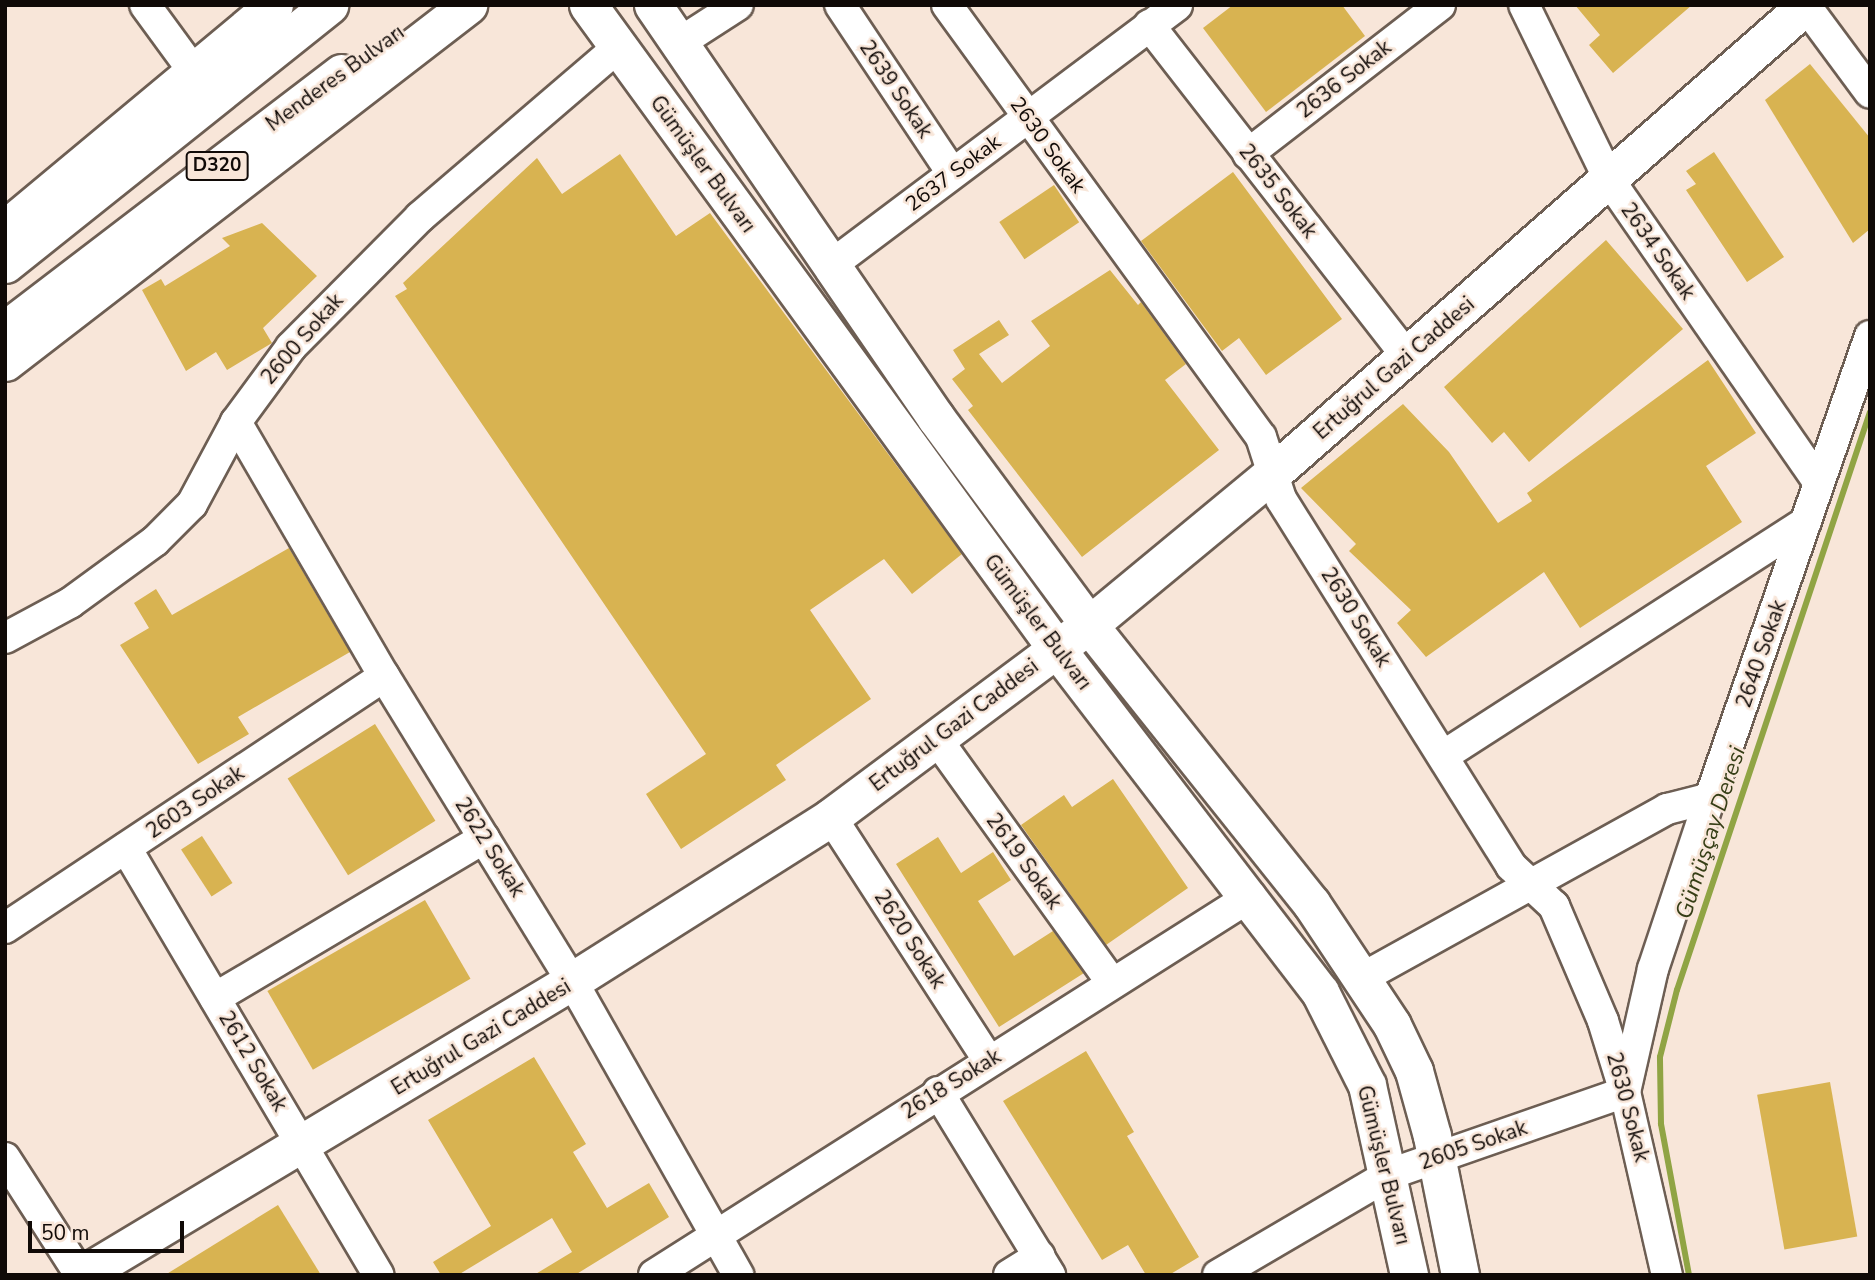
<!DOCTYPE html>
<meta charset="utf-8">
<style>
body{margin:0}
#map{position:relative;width:1875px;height:1280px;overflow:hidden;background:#f8e6d9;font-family:"Nunito Sans",sans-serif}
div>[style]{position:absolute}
.stream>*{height:6px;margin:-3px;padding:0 3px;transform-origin:3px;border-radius:3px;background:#90a444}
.building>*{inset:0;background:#d8b351;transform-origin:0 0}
.roads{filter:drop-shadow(2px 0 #6d5e53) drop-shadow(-2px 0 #6d5e53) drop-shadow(0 2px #6d5e53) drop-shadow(0 -2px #6d5e53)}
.minor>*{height:30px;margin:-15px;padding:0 15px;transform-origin:15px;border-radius:15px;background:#fff}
.major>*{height:37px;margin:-18.5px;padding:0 18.5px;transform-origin:18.5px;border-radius:18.5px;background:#fff}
span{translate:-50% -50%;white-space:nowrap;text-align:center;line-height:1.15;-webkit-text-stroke:5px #f8e6d9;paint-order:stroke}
.shield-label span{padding:2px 5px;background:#f8e6d9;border:2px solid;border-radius:5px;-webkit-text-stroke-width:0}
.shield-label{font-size:19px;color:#100a07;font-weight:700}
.street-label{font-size:21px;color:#100a07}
.water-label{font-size:23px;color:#363e16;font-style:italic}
.frame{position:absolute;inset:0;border:7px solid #100a07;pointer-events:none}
.scale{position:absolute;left:28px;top:1221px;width:156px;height:32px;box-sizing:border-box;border:4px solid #100a07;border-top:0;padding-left:9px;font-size:21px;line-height:24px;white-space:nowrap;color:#100a07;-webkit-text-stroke:5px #f8e6d9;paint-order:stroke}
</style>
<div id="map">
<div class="stream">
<div style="left:1689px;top:1275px;width:154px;rotate:-100.5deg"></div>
<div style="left:1661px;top:1124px;width:67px;rotate:-90.9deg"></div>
<div style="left:1660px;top:1057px;width:69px;rotate:-75.8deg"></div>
<div style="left:1677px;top:990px;width:609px;rotate:-71.54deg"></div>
</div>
<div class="building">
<div style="clip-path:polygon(1233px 5px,1342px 5px,1365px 36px,1266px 112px,1203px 28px)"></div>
<div style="clip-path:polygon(1575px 5px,1692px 5px,1613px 73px,1589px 45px,1600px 35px)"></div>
<div style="clip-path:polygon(1810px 64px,1870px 138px,1870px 229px,1853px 243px,1765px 100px)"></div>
<div style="clip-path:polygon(1714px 152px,1784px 257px,1747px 282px,1686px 190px,1696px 184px,1686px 171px)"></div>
<div style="clip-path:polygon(620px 154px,676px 236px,710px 213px,962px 554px,912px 594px,884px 559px,810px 610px,871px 699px,776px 765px,786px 780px,681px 849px,646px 794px,706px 754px,395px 296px,407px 289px,403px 283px,537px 158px,562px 194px)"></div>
<div style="clip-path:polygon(1233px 172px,1342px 319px,1266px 375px,1239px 338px,1222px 351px,1141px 241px)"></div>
<div style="left:1054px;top:185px;width:45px;height:66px;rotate:56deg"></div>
<div style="clip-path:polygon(262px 223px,317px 276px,263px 328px,272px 343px,227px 370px,216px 352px,186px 371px,142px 290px,161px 279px,165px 286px,230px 246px,222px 238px)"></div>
<div style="clip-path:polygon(1606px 240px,1683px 329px,1529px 462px,1504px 432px,1492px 443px,1444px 387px)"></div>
<div style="clip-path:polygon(1110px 270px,1138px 305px,1141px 302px,1186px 364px,1165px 380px,1219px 450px,1082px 557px,968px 410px,973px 406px,952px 379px,965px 369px,953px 350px,999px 320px,1009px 335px,979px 354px,1002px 383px,1050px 346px,1031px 321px)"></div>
<div style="clip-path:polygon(1708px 360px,1756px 433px,1706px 466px,1742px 522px,1580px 628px,1544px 572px,1426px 657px,1397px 623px,1411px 610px,1349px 551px,1356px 544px,1301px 488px,1403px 404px,1449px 452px,1498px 523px,1532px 501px,1527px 493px)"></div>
<div style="clip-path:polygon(289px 548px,350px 652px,238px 717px,249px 734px,198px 764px,120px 645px,149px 628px,134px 603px,156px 589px,172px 615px)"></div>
<div style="left:375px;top:724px;width:114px;height:103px;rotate:58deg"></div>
<div style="clip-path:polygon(1113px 779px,1188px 888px,1106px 945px,1021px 825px,1064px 795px,1072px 807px)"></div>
<div style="left:202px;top:836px;width:56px;height:25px;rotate:57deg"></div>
<div style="clip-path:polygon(938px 837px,961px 873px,993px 852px,1011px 880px,978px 901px,1014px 956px,1053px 931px,1084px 973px,999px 1027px,896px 864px)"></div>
<div style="left:425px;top:900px;width:91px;height:182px;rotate:60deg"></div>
<div style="clip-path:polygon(1086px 1051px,1134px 1132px,1127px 1136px,1199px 1257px,1169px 1275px,1146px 1275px,1128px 1245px,1102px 1260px,1003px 1101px)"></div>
<div style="clip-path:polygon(534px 1057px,586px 1144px,573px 1152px,607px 1208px,649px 1183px,669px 1217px,575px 1275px,534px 1275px,572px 1252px,552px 1218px,458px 1275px,441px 1275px,433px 1262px,491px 1226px,428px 1120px)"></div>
<div style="left:1830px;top:1082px;width:157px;height:74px;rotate:80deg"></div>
<div style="clip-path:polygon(278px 1205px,321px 1275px,165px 1275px)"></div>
</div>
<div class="roads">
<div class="minor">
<div style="left:145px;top:5px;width:83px;rotate:53.8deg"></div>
<div style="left:840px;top:5px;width:202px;rotate:56.3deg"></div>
<div style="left:947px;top:5px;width:534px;rotate:53.99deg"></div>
<div style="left:1261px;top:437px;width:65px;rotate:72.1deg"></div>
<div style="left:1281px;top:499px;width:433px;rotate:57.9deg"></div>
<div style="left:1511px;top:866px;width:59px;rotate:42.9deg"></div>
<div style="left:1554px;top:906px;width:125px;rotate:66.9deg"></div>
<div style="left:1603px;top:1021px;width:74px;rotate:72.8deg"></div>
<div style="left:1625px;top:1092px;width:188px;rotate:77.1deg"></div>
<div style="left:1524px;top:5px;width:196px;rotate:64deg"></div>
<div style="left:1610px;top:181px;width:365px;rotate:55.3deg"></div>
<div style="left:1805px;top:5px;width:109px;rotate:53.5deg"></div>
<div style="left:1149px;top:25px;width:420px;rotate:52.1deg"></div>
<div style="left:679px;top:43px;width:70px;rotate:-32.8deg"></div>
<div style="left:1248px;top:154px;width:243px;rotate:-37.8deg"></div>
<div style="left:830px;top:266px;width:434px;rotate:-36.9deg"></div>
<div style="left:236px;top:422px;width:294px;rotate:59.8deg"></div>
<div style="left:384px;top:676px;width:358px;rotate:58.4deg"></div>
<div style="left:572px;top:981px;width:338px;rotate:60.5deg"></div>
<div style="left:5px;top:638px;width:74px;rotate:-28.3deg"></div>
<div style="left:70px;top:603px;width:105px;rotate:-36.1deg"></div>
<div style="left:155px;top:541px;width:52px;rotate:-45deg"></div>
<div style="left:192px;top:504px;width:93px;rotate:-61.8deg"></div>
<div style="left:236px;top:422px;width:93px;rotate:-53.7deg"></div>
<div style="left:291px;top:347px;width:183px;rotate:-45.2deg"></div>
<div style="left:420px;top:217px;width:261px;rotate:-40.6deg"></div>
<div style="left:936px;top:738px;width:302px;rotate:54.3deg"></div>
<div style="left:1443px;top:756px;width:431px;rotate:-32.8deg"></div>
<div style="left:831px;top:817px;width:289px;rotate:57.1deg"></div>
<div style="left:126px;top:848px;width:496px;rotate:59.4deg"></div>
<div style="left:5px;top:928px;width:455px;rotate:-33.6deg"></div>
<div style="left:1362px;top:978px;width:349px;rotate:-29deg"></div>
<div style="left:1667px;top:809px;width:44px;rotate:-14.3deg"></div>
<div style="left:1710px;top:798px;width:489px;rotate:-70.9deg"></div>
<div style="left:215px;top:998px;width:313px;rotate:-30.7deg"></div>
<div style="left:938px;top:1092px;width:215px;rotate:58.5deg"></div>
<div style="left:5px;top:1158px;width:139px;rotate:57.3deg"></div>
<div style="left:654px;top:1275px;width:707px;rotate:-32.41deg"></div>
<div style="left:1009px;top:1275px;width:36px;rotate:-32deg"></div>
<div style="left:1218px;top:1275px;width:199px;rotate:-30.4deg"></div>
<div style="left:1390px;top:1174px;width:249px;rotate:-19.2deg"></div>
<div style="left:1625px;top:1092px;width:126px;rotate:-77.2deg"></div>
<div style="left:1653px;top:969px;width:180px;rotate:-71.6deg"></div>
</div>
<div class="major">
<div style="left:588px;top:5px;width:795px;rotate:53.95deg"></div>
<div style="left:1056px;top:648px;width:434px;rotate:52.5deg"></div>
<div style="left:1320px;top:992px;width:104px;rotate:63.2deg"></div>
<div style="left:1367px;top:1085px;width:195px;rotate:77.5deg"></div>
<div style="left:653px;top:5px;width:501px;rotate:55.58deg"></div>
<div style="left:936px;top:418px;width:257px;rotate:53.5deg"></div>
<div style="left:1089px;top:625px;width:356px;rotate:51.4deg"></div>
<div style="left:1311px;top:903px;width:146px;rotate:56.4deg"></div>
<div style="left:1392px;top:1025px;width:51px;rotate:64.4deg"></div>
<div style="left:1414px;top:1071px;width:67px;rotate:74.5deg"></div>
<div style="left:1432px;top:1136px;width:142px;rotate:78.6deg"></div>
<div style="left:5px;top:229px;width:350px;rotate:-39.8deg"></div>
<div style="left:5px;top:264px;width:415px;rotate:-38.6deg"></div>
<div style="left:5px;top:330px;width:423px;rotate:-37.4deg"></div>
<div style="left:5px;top:362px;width:585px;rotate:-37.63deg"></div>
<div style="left:82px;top:1275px;width:571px;rotate:-30.96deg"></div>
<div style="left:572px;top:981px;width:307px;rotate:-32.3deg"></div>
<div style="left:831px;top:817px;width:322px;rotate:-36.7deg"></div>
<div style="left:1089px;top:625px;width:240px;rotate:-39.6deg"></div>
<div style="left:1274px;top:472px;width:706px;rotate:-41.27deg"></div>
</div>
</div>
<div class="shield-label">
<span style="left:217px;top:166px">D320</span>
</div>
<div class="street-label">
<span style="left:335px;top:78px;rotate:-36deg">Menderes Bulvarı</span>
<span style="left:1344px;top:79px;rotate:-38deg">2636 Sokak</span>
<span style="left:896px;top:89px;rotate:56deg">2639 Sokak</span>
<span style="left:1048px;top:145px;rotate:54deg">2630 Sokak</span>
<span style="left:703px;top:164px;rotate:54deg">Gümüşler Bulvarı</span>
<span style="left:953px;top:173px;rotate:-37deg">2637 Sokak</span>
<span style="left:1278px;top:191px;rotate:52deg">2635 Sokak</span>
<span style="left:1658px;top:251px;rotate:55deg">2634 Sokak</span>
<span style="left:302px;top:339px;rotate:-49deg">2600 Sokak</span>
<span style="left:1394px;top:368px;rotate:-41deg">Ertuğrul Gazi Caddesi</span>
<span style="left:1356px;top:617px;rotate:58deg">2630 Sokak</span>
<span style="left:1038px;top:622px;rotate:53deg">Gümüşler Bulvarı</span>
<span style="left:1761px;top:654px;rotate:-71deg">2640 Sokak</span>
<span style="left:954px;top:725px;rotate:-37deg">Ertuğrul Gazi Caddesi</span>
<span style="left:195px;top:802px;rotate:-34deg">2603 Sokak</span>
<span style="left:490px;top:847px;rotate:58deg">2622 Sokak</span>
<span style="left:1024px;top:861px;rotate:54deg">2619 Sokak</span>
<span style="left:910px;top:939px;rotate:57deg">2620 Sokak</span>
<span style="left:481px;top:1037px;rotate:-31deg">Ertuğrul Gazi Caddesi</span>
<span style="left:253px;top:1061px;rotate:59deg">2612 Sokak</span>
<span style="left:951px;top:1084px;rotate:-32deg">2618 Sokak</span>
<span style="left:1628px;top:1107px;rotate:75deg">2630 Sokak</span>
<span style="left:1473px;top:1145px;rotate:-19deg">2605 Sokak</span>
<span style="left:1384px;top:1165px;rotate:76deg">Gümüşler Bulvarı</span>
</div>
<div class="water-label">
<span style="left:1711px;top:833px;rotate:-72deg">Gümüşçay Deresi</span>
</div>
<div class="frame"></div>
<div class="scale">50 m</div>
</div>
